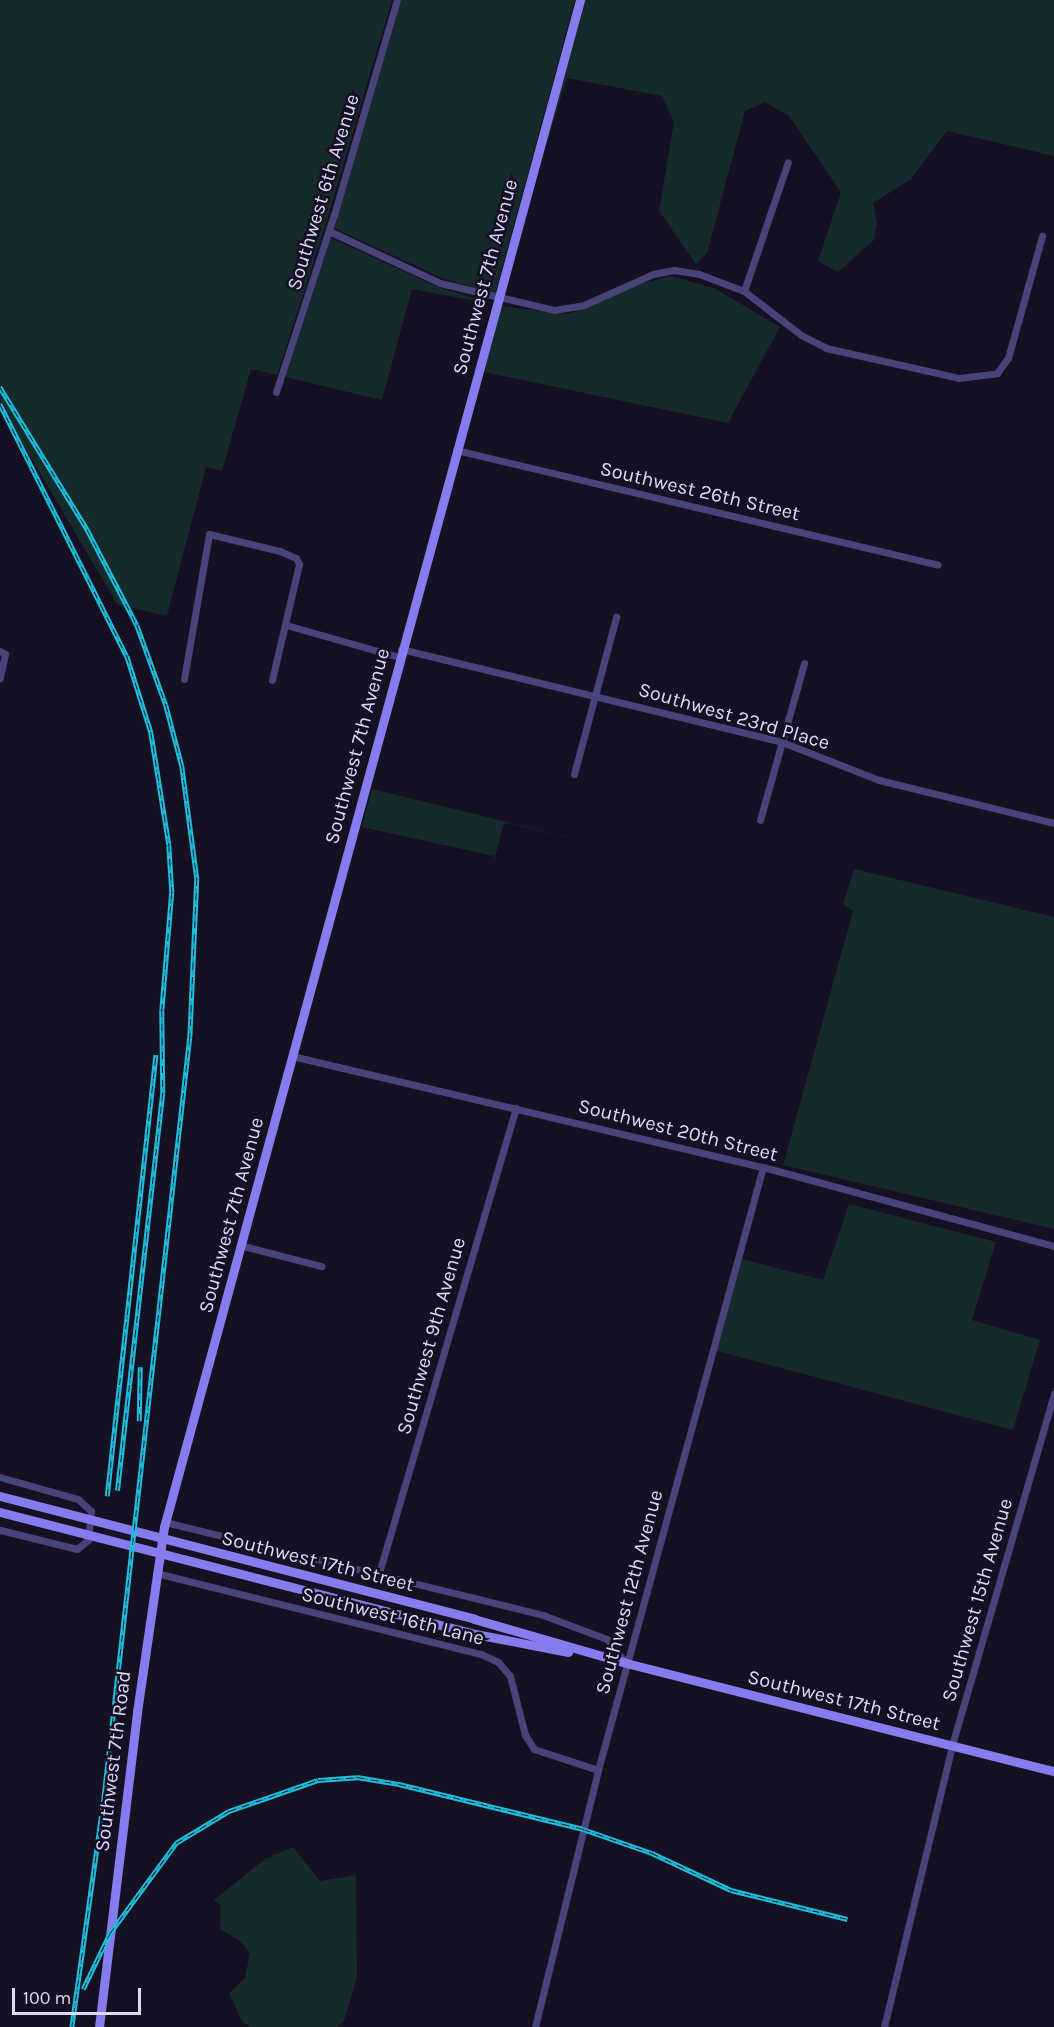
<!DOCTYPE html>
<style>
body{margin:0}
#map{position:relative;width:1054px;height:2027px;overflow:hidden;background:#151122;font-family:Karla,sans-serif}
div>[style]{position:absolute}
.green>*{inset:0;background:#152a2b}
.street>*{height:7px;margin:-3.5px;padding:0 3.5px;transform-origin:3.5px;border-radius:3.5px;background:#48437b}
.secondary>*{height:9px;margin:-4.5px;padding:0 4.5px;transform-origin:4.5px;border-radius:4.5px;background:#867ced}
.rail>*{height:4.5px;margin-top:-2.25px;transform-origin:0;background:repeating-linear-gradient(90deg,#151122 0 7px,#1fbfde 0 14px);box-sizing:border-box;border-block:2px solid #1fbfde}
span{translate:-50% -50%;white-space:nowrap;text-align:center;line-height:1.15;-webkit-text-stroke:5px #151122;paint-order:stroke}
.street-label{font-size:20px;color:#ded8fa}
.scale{position:absolute;left:12px;top:1988px;width:129px;height:27px;box-sizing:border-box;border:3px solid #ded8fa;border-top:0;padding-left:8px;font-size:18px;line-height:21px;white-space:nowrap;color:#ded8fa;-webkit-text-stroke:4px #151122;paint-order:stroke}
</style>
<div id="map">
<div class="green">
<div style="clip-path:polygon(0 0,392px 0,324px 230px,277px 375px,251px 369px,222px 471px,206px 467px,167px 616px,117px 604px,0 405px)"></div>
<div style="clip-path:polygon(401px 0,575px 0,495px 294px,442px 278px,334px 228px)"></div>
<div style="clip-path:polygon(584px 0,1054px 0,1054px 156px,947px 131px,911px 179px,873px 203px,877px 222px,874px 240px,838px 272px,818px 261px,841px 192px,789px 116px,765px 102px,745px 111px,707px 253px,696px 264px,659px 211px,674px 122px,662px 96px,567px 78px,535px 180px)"></div>
<div style="clip-path:polygon(331px 238px,438px 287px,493px 304px,412px 289px,382px 400px,285px 377px)"></div>
<div style="clip-path:polygon(670px 276px,714px 288px,780px 327px,728px 423px,484px 372px,501px 306px,565px 314px,587px 309px,626px 288px)"></div>
<div style="clip-path:polygon(372px 789px,663px 860px,508px 823px,503px 826px,493px 865px,494px 856px,362px 827px)"></div>
<div style="clip-path:polygon(854px 869px,1054px 917px,1054px 1229px,783px 1165px,853px 911px,843px 904px)"></div>
<div style="clip-path:polygon(849px 1204px,996px 1242px,972px 1320px,1040px 1340px,1013px 1430px,714px 1350px,742px 1259px,823px 1280px)"></div>
<div style="clip-path:polygon(293px 1847px,320px 1881px,356px 1875px,357px 1977px,344px 2021px,337px 2027px,250px 2027px,242px 2021px,229px 1993px,245px 1978px,250px 1953px,240px 1941px,220px 1929px,221px 1906px,214px 1900px,265px 1859px)"></div>
</div>
<div class="street">
<div style="left:329px;top:231px;width:123px;rotate:25.1deg"></div>
<div style="left:440px;top:283px;width:117px;rotate:13.3deg"></div>
<div style="left:554px;top:310px;width:30px;rotate:-9deg"></div>
<div style="left:584px;top:305px;width:76px;rotate:-24.2deg"></div>
<div style="left:653px;top:274px;width:21px;rotate:-11deg"></div>
<div style="left:674px;top:270px;width:25px;rotate:9deg"></div>
<div style="left:699px;top:274px;width:48px;rotate:20.7deg"></div>
<div style="left:744px;top:291px;width:72px;rotate:37.7deg"></div>
<div style="left:801px;top:335px;width:28px;rotate:27deg"></div>
<div style="left:826px;top:348px;width:136px;rotate:12.7deg"></div>
<div style="left:959px;top:378px;width:38px;rotate:-7deg"></div>
<div style="left:997px;top:373px;width:19px;rotate:-54deg"></div>
<div style="left:1008px;top:358px;width:127px;rotate:-74.4deg"></div>
<div style="left:744px;top:291px;width:136px;rotate:-71.2deg"></div>
<div style="left:276px;top:392px;width:186px;rotate:-71.9deg"></div>
<div style="left:334px;top:215px;width:224px;rotate:-73.7deg"></div>
<div style="left:456px;top:450px;width:495px;rotate:13.4deg"></div>
<div style="left:286px;top:625px;width:117px;rotate:15.8deg"></div>
<div style="left:401px;top:649px;width:392px;rotate:13.7deg"></div>
<div style="left:782px;top:742px;width:104px;rotate:21.4deg"></div>
<div style="left:879px;top:780px;width:180px;rotate:13.8deg"></div>
<div style="left:0;top:651px;width:6px;rotate:31deg"></div>
<div style="left:5px;top:654px;width:25px;rotate:102deg"></div>
<div style="left:184px;top:679px;width:147px;rotate:-80.2deg"></div>
<div style="left:209px;top:534px;width:73px;rotate:13.5deg"></div>
<div style="left:280px;top:551px;width:17px;rotate:24deg"></div>
<div style="left:296px;top:558px;width:7px;rotate:63deg"></div>
<div style="left:299px;top:564px;width:119px;rotate:103.1deg"></div>
<div style="left:574px;top:774px;width:163px;rotate:-75deg"></div>
<div style="left:760px;top:820px;width:163px;rotate:-74.3deg"></div>
<div style="left:292px;top:1056px;width:484px;rotate:13.3deg"></div>
<div style="left:763px;top:1167px;width:302px;rotate:15.2deg"></div>
<div style="left:243px;top:1246px;width:81px;rotate:14.4deg"></div>
<div style="left:0;top:1477px;width:81px;rotate:15.8deg"></div>
<div style="left:78px;top:1499px;width:18px;rotate:43deg"></div>
<div style="left:91px;top:1511px;width:29px;rotate:96deg"></div>
<div style="left:88px;top:1540px;width:14px;rotate:141deg"></div>
<div style="left:77px;top:1549px;width:79px;rotate:-166.1deg"></div>
<div style="left:165px;top:1522px;width:389px;rotate:13.8deg"></div>
<div style="left:543px;top:1615px;width:68px;rotate:20.6deg"></div>
<div style="left:607px;top:1639px;width:31px;rotate:52deg"></div>
<div style="left:156px;top:1573px;width:335px;rotate:14deg"></div>
<div style="left:481px;top:1654px;width:19px;rotate:25deg"></div>
<div style="left:498px;top:1662px;width:18px;rotate:49deg"></div>
<div style="left:510px;top:1676px;width:61px;rotate:75.7deg"></div>
<div style="left:525px;top:1735px;width:17px;rotate:57deg"></div>
<div style="left:534px;top:1749px;width:67px;rotate:18.2deg"></div>
<div style="left:379px;top:1573px;width:485px;rotate:-73.6deg"></div>
<div style="left:535px;top:2027px;width:265px;rotate:-76.2deg"></div>
<div style="left:598px;top:1770px;width:625px;rotate:-74.7deg"></div>
<div style="left:884px;top:2027px;width:290px;rotate:-76.4deg"></div>
<div style="left:952px;top:1745px;width:366px;rotate:-73.8deg"></div>
</div>
<div class="secondary">
<div style="left:0;top:1496px;width:490px;rotate:14.5deg"></div>
<div style="left:474px;top:1619px;width:158px;rotate:16.1deg"></div>
<div style="left:626px;top:1663px;width:441px;rotate:14.2deg"></div>
<div style="left:0;top:1512px;width:485px;rotate:14.4deg"></div>
<div style="left:470px;top:1633px;width:100px;rotate:11deg"></div>
<div style="left:99px;top:2027px;width:317px;rotate:-83.1deg"></div>
<div style="left:137px;top:1712px;width:187px;rotate:-81.7deg"></div>
<div style="left:164px;top:1527px;width:1583px;rotate:-74.76deg"></div>
</div>
<div class="rail">
<div style="left:0;top:387px;width:167px;rotate:58.5deg"></div>
<div style="left:87px;top:529px;width:108px;rotate:62.5deg"></div>
<div style="left:137px;top:625px;width:85px;rotate:70.1deg"></div>
<div style="left:166px;top:705px;width:63px;rotate:75.3deg"></div>
<div style="left:182px;top:766px;width:114px;rotate:82.4deg"></div>
<div style="left:197px;top:879px;width:158px;rotate:92.5deg"></div>
<div style="left:190px;top:1037px;width:768px;rotate:96.43deg"></div>
<div style="left:104px;top:1800px;width:229px;rotate:98deg"></div>
<div style="left:0;top:404px;width:282px;rotate:63.3deg"></div>
<div style="left:127px;top:656px;width:80px;rotate:72.5deg"></div>
<div style="left:151px;top:732px;width:114px;rotate:80.9deg"></div>
<div style="left:169px;top:845px;width:47px;rotate:86.3deg"></div>
<div style="left:172px;top:892px;width:118px;rotate:94.8deg"></div>
<div style="left:162px;top:1010px;width:83px;rotate:89.3deg"></div>
<div style="left:163px;top:1093px;width:400px;rotate:96.5deg"></div>
<div style="left:139px;top:1421px;width:54px;rotate:-88.9deg"></div>
<div style="left:107px;top:1496px;width:444px;rotate:-83.7deg"></div>
<div style="left:83px;top:1989px;width:62px;rotate:-64.3deg"></div>
<div style="left:110px;top:1933px;width:112px;rotate:-53.7deg"></div>
<div style="left:176px;top:1843px;width:62px;rotate:-31.1deg"></div>
<div style="left:229px;top:1811px;width:94px;rotate:-19.2deg"></div>
<div style="left:318px;top:1780px;width:39px;rotate:-4deg"></div>
<div style="left:357px;top:1777px;width:43px;rotate:9.5deg"></div>
<div style="left:399px;top:1784px;width:189px;rotate:13.7deg"></div>
<div style="left:583px;top:1829px;width:73px;rotate:19.2deg"></div>
<div style="left:652px;top:1853px;width:87px;rotate:25.1deg"></div>
<div style="left:731px;top:1890px;width:120px;rotate:14deg"></div>
</div>
<div class="street-label">
<span style="left:323px;top:192px;rotate:-73deg">Southwest 6th Avenue</span>
<span style="left:485px;top:277px;rotate:-75deg">Southwest 7th Avenue</span>
<span style="left:700px;top:491px;rotate:13deg">Southwest 26th Street</span>
<span style="left:734px;top:716px;rotate:16deg">Southwest 23rd Place</span>
<span style="left:357px;top:746px;rotate:-75deg">Southwest 7th Avenue</span>
<span style="left:678px;top:1130px;rotate:14deg">Southwest 20th Street</span>
<span style="left:231px;top:1215px;rotate:-75deg">Southwest 7th Avenue</span>
<span style="left:431px;top:1336px;rotate:-74deg">Southwest 9th Avenue</span>
<span style="left:318px;top:1561px;rotate:14deg">Southwest 17th Street</span>
<span style="left:629px;top:1592px;rotate:-75deg">Southwest 12th Avenue</span>
<span style="left:977px;top:1600px;rotate:-74deg">Southwest 15th Avenue</span>
<span style="left:393px;top:1616px;rotate:14deg">Southwest 16th Lane</span>
<span style="left:844px;top:1700px;rotate:14deg">Southwest 17th Street</span>
<span style="left:113px;top:1761px;rotate:-83deg">Southwest 7th Road</span>
</div>
<div class="scale">100 m</div>
</div>
